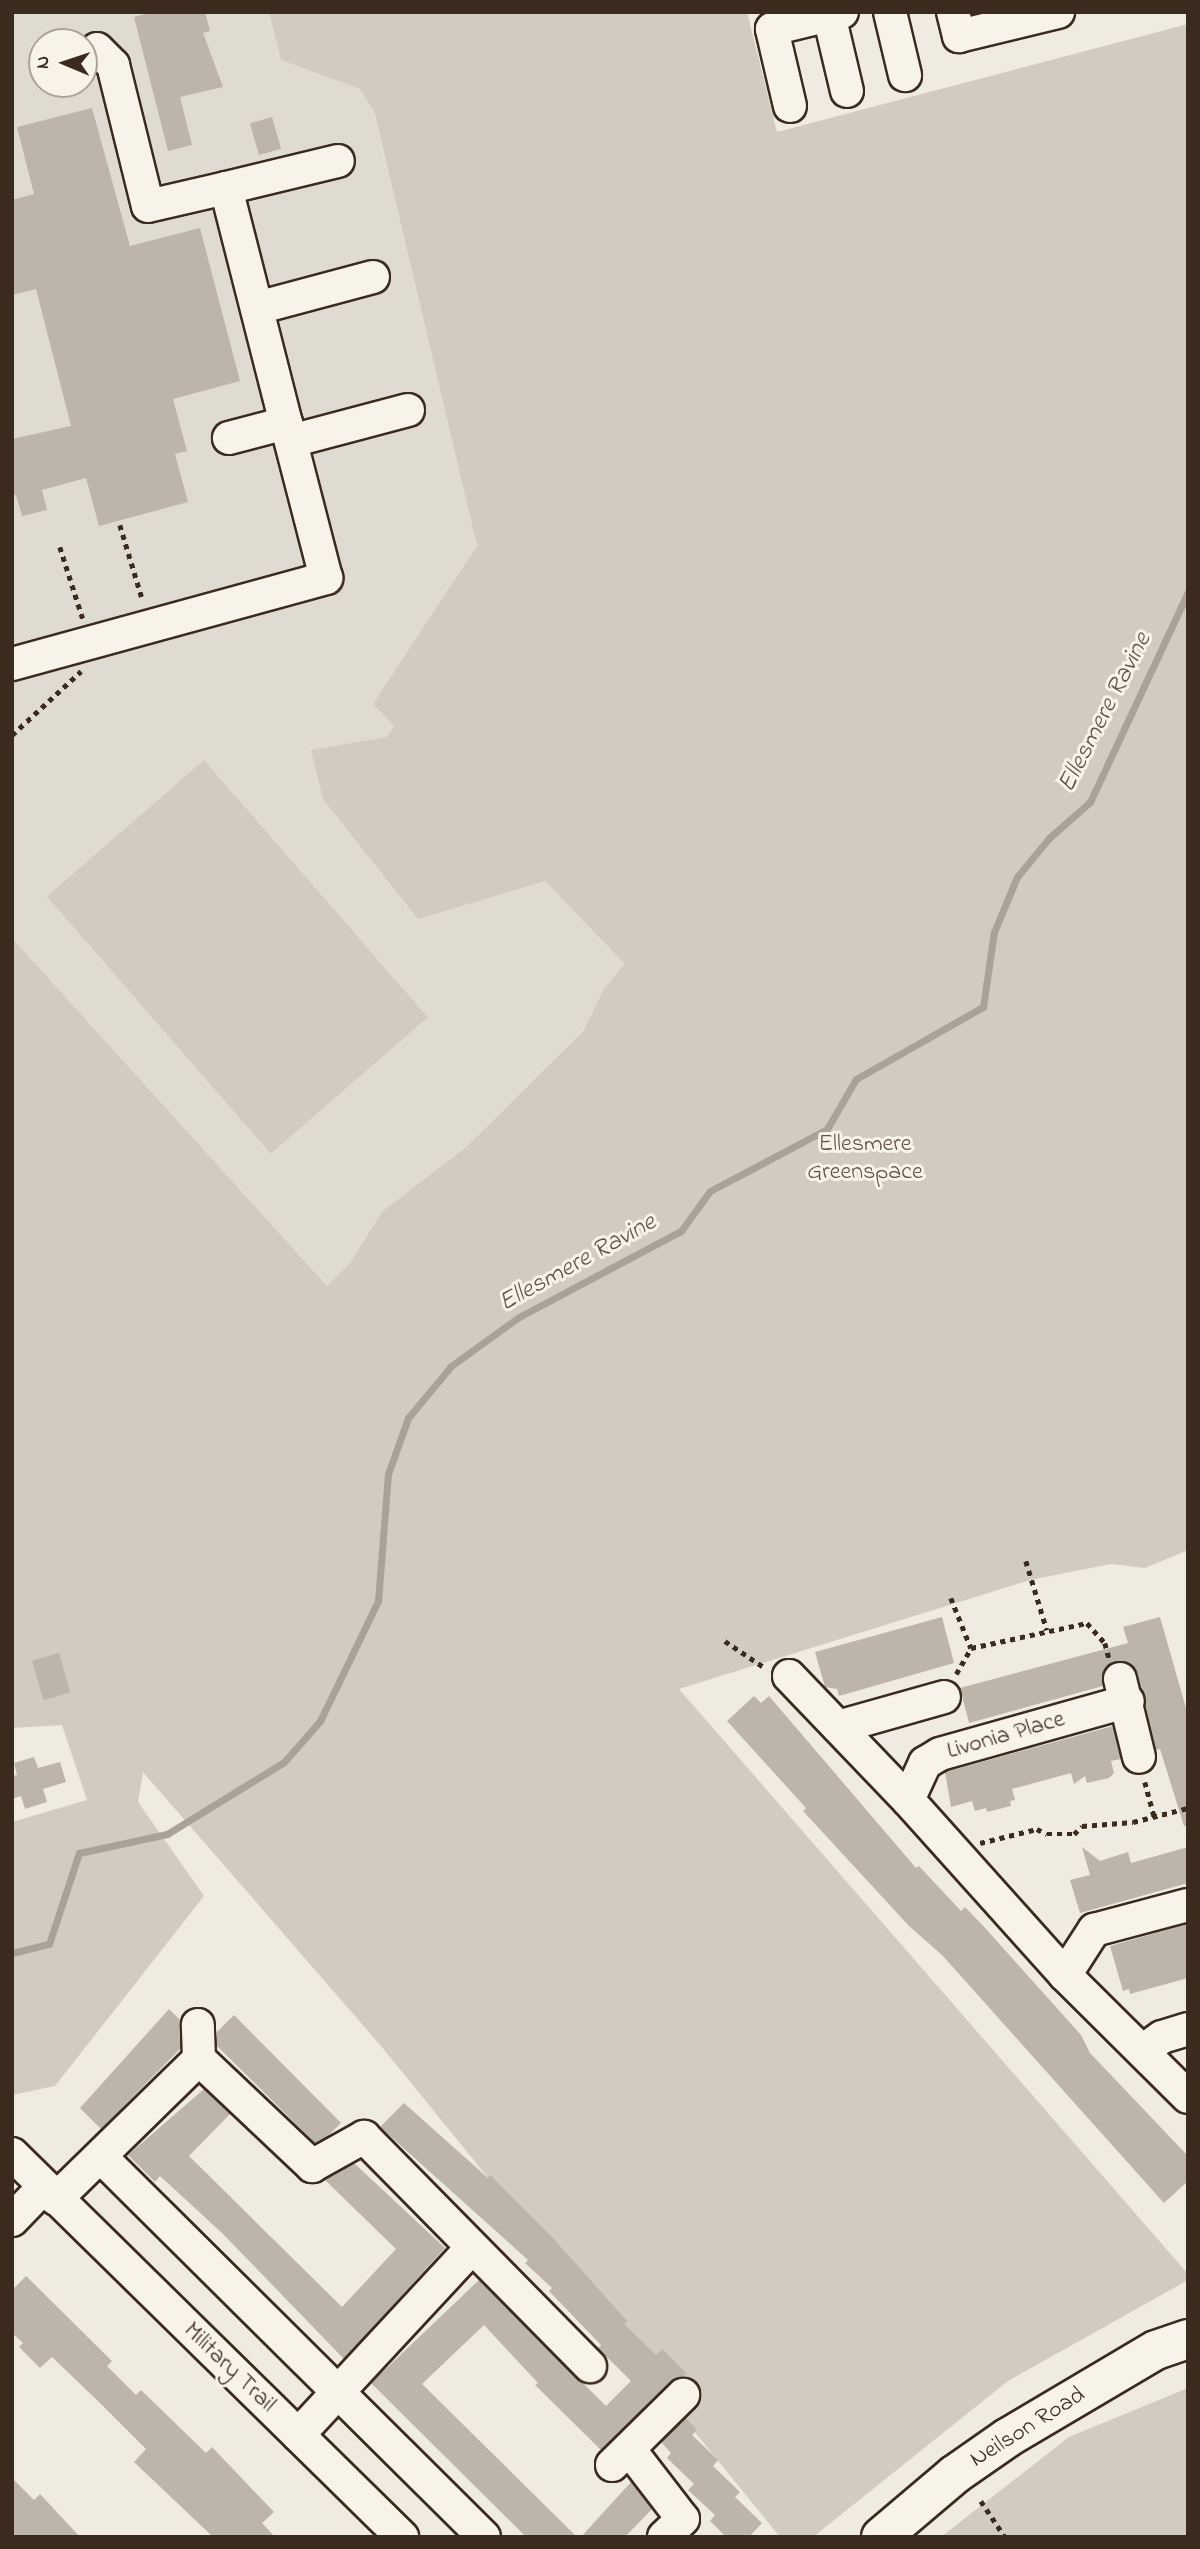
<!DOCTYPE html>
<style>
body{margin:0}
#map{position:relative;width:1200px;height:2549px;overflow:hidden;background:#efebe0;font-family:"Indie Flower",sans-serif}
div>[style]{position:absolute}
.built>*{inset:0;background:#e0dbd0}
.green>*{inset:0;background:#d1cbc0;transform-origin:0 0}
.stream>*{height:7px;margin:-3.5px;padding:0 3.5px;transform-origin:3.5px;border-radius:3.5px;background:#aaa296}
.building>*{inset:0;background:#bdb5aa;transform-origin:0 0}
.path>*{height:4.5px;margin-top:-2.25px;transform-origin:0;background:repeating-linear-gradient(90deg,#3b2a1e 0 5px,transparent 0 10px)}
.roads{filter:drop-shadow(2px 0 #3b2a1e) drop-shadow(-2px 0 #3b2a1e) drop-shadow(0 2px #3b2a1e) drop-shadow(0 -2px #3b2a1e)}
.minor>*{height:32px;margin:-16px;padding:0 16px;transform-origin:16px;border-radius:16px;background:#f7f3e8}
.major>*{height:38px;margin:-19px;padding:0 19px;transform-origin:19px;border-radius:19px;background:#f7f3e8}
span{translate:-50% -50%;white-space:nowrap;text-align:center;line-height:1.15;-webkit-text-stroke:6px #f7f3e8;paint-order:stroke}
.park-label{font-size:24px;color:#605246}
.street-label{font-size:24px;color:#3b2a1e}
.water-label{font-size:26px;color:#625448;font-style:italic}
.frame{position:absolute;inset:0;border:14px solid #3b2a1e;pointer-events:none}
.north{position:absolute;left:28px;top:28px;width:70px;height:70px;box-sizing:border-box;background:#f7f3e8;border:2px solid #aca397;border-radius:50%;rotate:272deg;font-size:19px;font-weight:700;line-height:28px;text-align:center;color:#3b2a1e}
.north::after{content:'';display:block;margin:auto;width:24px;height:32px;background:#3b2a1e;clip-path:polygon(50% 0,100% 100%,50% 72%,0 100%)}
</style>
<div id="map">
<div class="built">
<div style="clip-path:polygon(evenodd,12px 12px,269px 12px,281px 60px,369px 92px,477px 546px,374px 704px,637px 976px,327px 1286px,12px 938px,12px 12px,42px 42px,84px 42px,84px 84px,42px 84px,42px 42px)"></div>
</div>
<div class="green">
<div style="clip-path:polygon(269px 12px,747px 12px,777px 132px,1188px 24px,1188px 1550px,1145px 1568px,1111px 1564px,1030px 1580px,679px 1689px,1188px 2274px,1188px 2280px,1008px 2381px,813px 2537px,780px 2537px,381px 2046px,143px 1772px,138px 1802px,204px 1896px,55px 2086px,12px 2095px,12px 1822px,87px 1800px,62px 1725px,12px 1728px,12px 938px,327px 1286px,351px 1262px,382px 1212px,465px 1148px,584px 1030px,604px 989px,625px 964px,545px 881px,418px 919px,323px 799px,311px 750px,387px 737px,394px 726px,373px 704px,477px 546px,374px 111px,360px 89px,281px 60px)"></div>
<div style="left:204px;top:760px;width:341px;height:208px;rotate:49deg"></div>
<div style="clip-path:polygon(1188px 2388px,1188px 2537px,941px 2537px,1069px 2437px)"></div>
</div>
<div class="stream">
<div style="left:12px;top:1953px;width:38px;rotate:-14deg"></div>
<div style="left:49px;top:1944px;width:96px;rotate:-71.8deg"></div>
<div style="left:79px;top:1853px;width:90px;rotate:-12.2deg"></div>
<div style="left:167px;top:1834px;width:137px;rotate:-31.6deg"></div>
<div style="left:284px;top:1762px;width:55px;rotate:-48.7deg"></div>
<div style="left:320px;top:1721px;width:133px;rotate:-64.2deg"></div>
<div style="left:378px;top:1601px;width:127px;rotate:-85.5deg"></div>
<div style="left:388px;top:1474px;width:59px;rotate:-70.3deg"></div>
<div style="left:408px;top:1418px;width:67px;rotate:-50.4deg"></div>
<div style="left:451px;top:1366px;width:84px;rotate:-35.8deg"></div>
<div style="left:519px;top:1317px;width:183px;rotate:-28deg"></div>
<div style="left:681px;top:1231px;width:49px;rotate:-54.1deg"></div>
<div style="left:710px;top:1191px;width:132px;rotate:-27.9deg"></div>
<div style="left:827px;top:1129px;width:58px;rotate:-59.9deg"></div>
<div style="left:856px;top:1079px;width:146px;rotate:-29.6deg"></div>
<div style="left:983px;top:1007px;width:76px;rotate:-81.7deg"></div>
<div style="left:994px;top:932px;width:60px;rotate:-67.3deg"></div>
<div style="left:1017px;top:877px;width:50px;rotate:-50.6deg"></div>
<div style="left:1049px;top:838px;width:55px;rotate:-41.3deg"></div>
<div style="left:1090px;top:802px;width:232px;rotate:-65deg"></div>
</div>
<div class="building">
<div style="clip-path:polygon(154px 12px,205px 12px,210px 31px,203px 33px,223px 87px,180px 97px,192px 145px,168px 151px,134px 17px)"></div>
<div style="clip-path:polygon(92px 108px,130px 246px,200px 228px,240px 381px,173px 399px,187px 451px,175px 454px,188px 502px,99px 526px,86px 478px,42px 490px,47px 510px,22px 516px,16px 495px,12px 496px,12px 439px,71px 426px,36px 289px,12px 295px,12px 200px,34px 194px,17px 127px)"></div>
<div style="left:272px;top:117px;width:33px;height:23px;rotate:74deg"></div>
<div style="clip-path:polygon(942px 1617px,954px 1663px,839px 1696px,837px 1689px,825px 1687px,815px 1652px)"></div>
<div style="clip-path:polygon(1160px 1617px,1188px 1715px,1188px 1826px,1184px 1826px,1160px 1749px,1156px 1750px,1138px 1675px,1126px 1662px,1107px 1666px,1103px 1686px,969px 1723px,960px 1688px,1128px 1643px,1123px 1627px)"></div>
<div style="left:59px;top:1653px;width:41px;height:28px;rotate:74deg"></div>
<div style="clip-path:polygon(754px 1696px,761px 1703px,769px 1696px,916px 1868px,919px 1866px,961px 1911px,965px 1907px,986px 1929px,1081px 2035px,1090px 2053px,1188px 2156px,1188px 2181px,1164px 2203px,942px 1955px,909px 1926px,803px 1811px,806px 1808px,727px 1721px)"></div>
<div style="clip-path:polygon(1113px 1726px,1121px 1759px,1111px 1761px,1114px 1773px,1109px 1778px,1087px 1783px,1085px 1776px,1074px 1784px,1071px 1773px,1012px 1789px,1015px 1800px,1010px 1801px,1011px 1806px,987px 1812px,986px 1808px,975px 1811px,972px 1801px,951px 1807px,945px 1772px)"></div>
<div style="clip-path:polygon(34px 1757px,38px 1768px,60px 1762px,66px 1782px,43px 1789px,47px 1802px,25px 1809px,21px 1796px,12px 1799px,12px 1776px,17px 1775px,14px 1763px)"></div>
<div style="clip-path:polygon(1082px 1847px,1100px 1861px,1128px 1852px,1131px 1863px,1188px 1847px,1188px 1883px,1080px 1913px,1070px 1880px,1090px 1875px)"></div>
<div style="clip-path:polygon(1188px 1924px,1188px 1978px,1130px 1994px,1129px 1989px,1123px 1991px,1110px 1946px)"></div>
<div style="clip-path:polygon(169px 2009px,181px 2021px,180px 2049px,101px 2129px,80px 2108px)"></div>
<div style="clip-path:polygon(234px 2015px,341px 2123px,327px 2137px,315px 2143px,217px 2046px,217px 2032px)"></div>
<div style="clip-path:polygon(204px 2089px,230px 2114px,189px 2156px,342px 2307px,396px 2249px,325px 2180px,354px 2163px,445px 2248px,344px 2359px,222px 2233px,160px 2176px,155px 2182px,128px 2155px)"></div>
<div style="clip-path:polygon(404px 2103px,488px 2178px,490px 2175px,552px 2237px,627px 2321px,624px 2324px,656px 2355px,662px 2349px,687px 2374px,670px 2382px,601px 2450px,535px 2385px,538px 2383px,484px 2325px,422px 2384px,577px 2537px,526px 2537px,371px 2383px,479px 2280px,606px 2406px,631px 2381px,598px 2348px,601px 2345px,549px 2291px,552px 2288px,525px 2263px,528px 2260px,380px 2127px)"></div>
<div style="clip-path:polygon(26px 2276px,112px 2361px,107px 2366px,136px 2395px,141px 2390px,206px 2453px,212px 2447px,274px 2512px,262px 2523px,275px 2537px,213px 2537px,134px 2462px,146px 2449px,100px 2403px,52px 2357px,40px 2368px,19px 2347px,23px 2343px,12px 2333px,12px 2290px)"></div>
<div style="clip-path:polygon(686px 2418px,697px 2430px,692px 2435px,718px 2460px,713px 2466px,740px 2492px,735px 2497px,762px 2523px,749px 2537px,726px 2537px,710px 2521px,715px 2515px,688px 2490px,694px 2484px,667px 2458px,671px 2453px,661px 2442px)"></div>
<div style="clip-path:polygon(12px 2478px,34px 2500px,40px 2494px,80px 2537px,12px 2537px)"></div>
<div style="clip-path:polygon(631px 2482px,652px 2509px,625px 2537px,581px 2537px)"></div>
</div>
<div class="path">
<div style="left:120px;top:525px;width:79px;rotate:73.2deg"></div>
<div style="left:60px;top:547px;width:76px;rotate:72.3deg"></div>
<div style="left:12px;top:735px;width:94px;rotate:-42.8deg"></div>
<div style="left:1026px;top:1561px;width:72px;rotate:73.1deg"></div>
<div style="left:951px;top:1598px;width:54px;rotate:68.2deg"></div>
<div style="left:725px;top:1641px;width:48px;rotate:34deg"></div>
<div style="left:956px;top:1674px;width:30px;rotate:-60deg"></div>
<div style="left:971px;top:1648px;width:119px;rotate:-12.2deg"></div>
<div style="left:1087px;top:1623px;width:27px;rotate:48deg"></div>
<div style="left:1105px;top:1643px;width:16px;rotate:75deg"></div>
<div style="left:1145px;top:1782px;width:38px;rotate:75deg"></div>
<div style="left:980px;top:1843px;width:59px;rotate:-13.8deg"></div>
<div style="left:1037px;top:1829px;width:11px;rotate:27deg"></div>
<div style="left:1047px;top:1834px;width:27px"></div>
<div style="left:1074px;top:1834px;width:11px;rotate:-45deg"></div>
<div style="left:1082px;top:1826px;width:51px;rotate:-4.5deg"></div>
<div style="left:1133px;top:1822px;width:57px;rotate:-14.3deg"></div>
<div style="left:981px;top:2501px;width:43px;rotate:56.3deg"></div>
</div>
<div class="roads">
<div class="minor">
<div style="left:890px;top:12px;width:65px;rotate:76.6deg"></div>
<div style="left:953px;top:12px;width:25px;rotate:76deg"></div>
<div style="left:959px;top:36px;width:102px;rotate:-13.6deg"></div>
<div style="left:829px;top:15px;width:78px;rotate:76.7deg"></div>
<div style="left:97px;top:49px;width:23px;rotate:45deg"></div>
<div style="left:113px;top:65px;width:145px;rotate:76.1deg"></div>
<div style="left:148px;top:206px;width:80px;rotate:-13deg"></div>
<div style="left:226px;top:188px;width:243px;rotate:75.7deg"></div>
<div style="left:790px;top:106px;width:79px;rotate:-103.2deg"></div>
<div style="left:772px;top:29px;width:72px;rotate:-13.7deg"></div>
<div style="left:226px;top:188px;width:115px;rotate:-13.6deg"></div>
<div style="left:257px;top:308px;width:120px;rotate:-15deg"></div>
<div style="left:291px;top:441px;width:121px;rotate:-14.8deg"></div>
<div style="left:12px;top:664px;width:326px;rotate:-15.3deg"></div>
<div style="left:326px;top:578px;width:160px;rotate:-104.5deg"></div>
<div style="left:286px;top:423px;width:59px;rotate:165.3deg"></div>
<div style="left:789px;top:1676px;width:172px;rotate:46.2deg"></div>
<div style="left:908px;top:1800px;width:235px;rotate:48.1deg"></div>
<div style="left:1065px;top:1975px;width:173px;rotate:44.8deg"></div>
<div style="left:1120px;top:1679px;width:80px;rotate:76.3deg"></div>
<div style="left:838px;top:1727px;width:110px;rotate:-15.8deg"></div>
<div style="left:908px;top:1800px;width:41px;rotate:-65.3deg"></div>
<div style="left:925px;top:1763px;width:17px;rotate:-31deg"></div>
<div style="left:940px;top:1754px;width:195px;rotate:-15.7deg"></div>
<div style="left:1065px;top:1975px;width:54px;rotate:-57.2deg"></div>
<div style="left:1094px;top:1930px;width:97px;rotate:-14.9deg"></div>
<div style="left:1144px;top:2050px;width:22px;rotate:-36deg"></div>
<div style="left:1162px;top:2037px;width:27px;rotate:-17deg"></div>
<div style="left:199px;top:2059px;width:156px;rotate:43.4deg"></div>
<div style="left:312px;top:2166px;width:60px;rotate:-29.1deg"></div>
<div style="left:364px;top:2137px;width:322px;rotate:45.4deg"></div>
<div style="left:12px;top:2154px;width:547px;rotate:44.48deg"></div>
<div style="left:102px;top:2158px;width:538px;rotate:44.77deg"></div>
<div style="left:56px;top:2199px;width:200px;rotate:-44.4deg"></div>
<div style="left:199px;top:2059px;width:34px;rotate:-92deg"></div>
<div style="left:12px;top:2220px;width:46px;rotate:-45.9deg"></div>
<div style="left:298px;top:2435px;width:255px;rotate:-47.1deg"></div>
<div style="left:629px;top:2449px;width:88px;rotate:52.4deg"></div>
<div style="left:683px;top:2519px;width:26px;rotate:137deg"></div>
<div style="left:612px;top:2465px;width:100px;rotate:-44.6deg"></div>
</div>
<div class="major">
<div style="left:881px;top:2537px;width:96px;rotate:-40.3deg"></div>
<div style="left:954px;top:2475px;width:65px;rotate:-34.9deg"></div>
<div style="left:1007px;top:2438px;width:173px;rotate:-30.6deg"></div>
<div style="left:1156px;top:2350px;width:34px;rotate:-19deg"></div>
</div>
</div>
<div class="park-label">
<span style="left:865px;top:1159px">Ellesmere<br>Greenspace</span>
</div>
<div class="street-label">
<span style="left:1006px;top:1736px;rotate:-16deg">Livonia Place</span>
<span style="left:229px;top:2368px;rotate:44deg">Military Trail</span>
<span style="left:1028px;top:2428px;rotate:-32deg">Neilson Road</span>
</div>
<div class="water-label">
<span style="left:1106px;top:713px;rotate:-63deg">Ellesmere Ravine</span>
<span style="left:578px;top:1264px;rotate:-29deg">Ellesmere Ravine</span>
</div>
<div class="frame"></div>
<div class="north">N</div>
</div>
